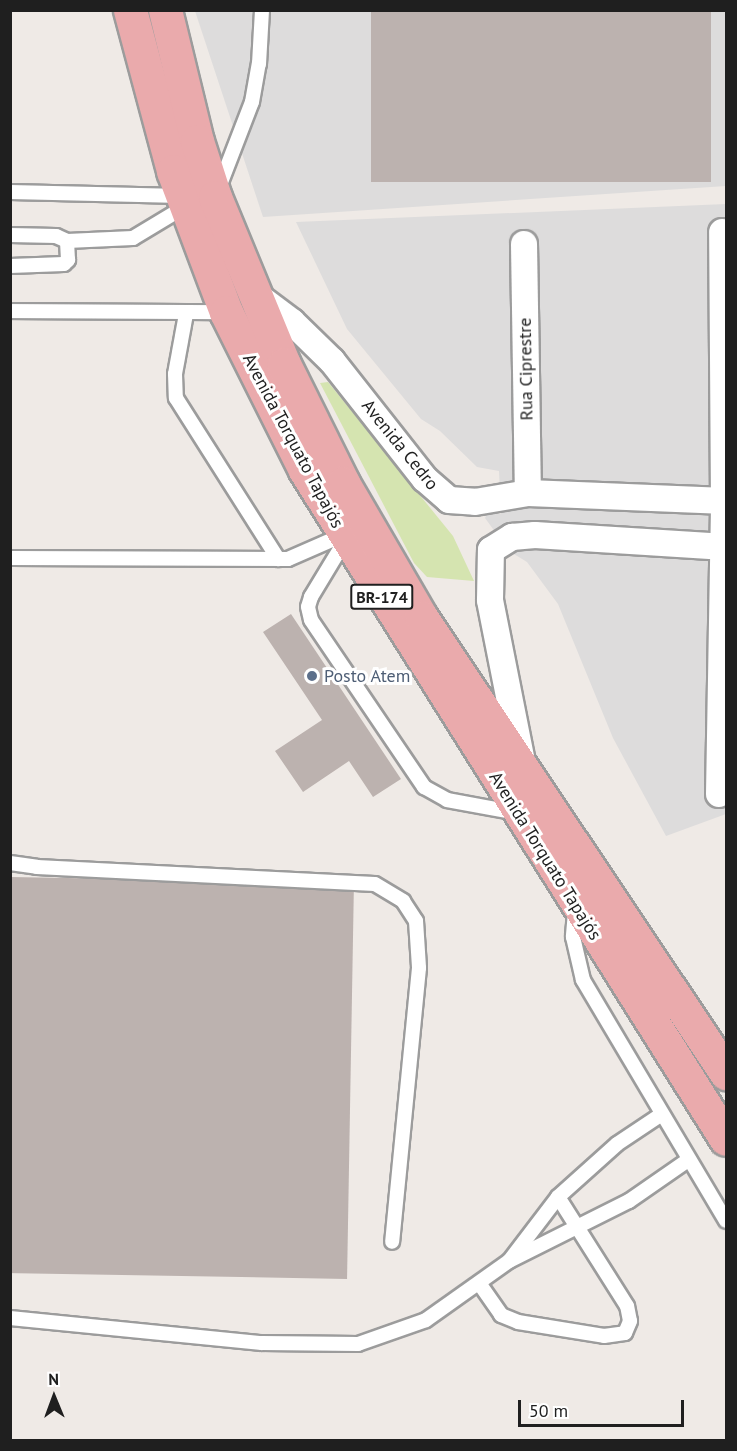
<!DOCTYPE html>
<meta charset="utf-8">
<style>
body{margin:0}
#map{position:relative;width:737px;height:1451px;overflow:hidden;background:#efeae6;font-family:"PT Sans",sans-serif}
div>[style]{position:absolute}
.residential>*{inset:0;background:#dddcdc}
.grass>*{inset:0;background:#d5e4b0}
.building>*{inset:0;background:#bcb2af;transform-origin:0 0}
.roads{filter:drop-shadow(2px 0 #9c9c9c) drop-shadow(-2px 0 #9c9c9c) drop-shadow(0 2px #9c9c9c) drop-shadow(0 -2px #9c9c9c)}
.service>*{height:14px;margin:-7px;padding:0 7px;transform-origin:7px;border-radius:7px;background:#fff}
.minor>*{height:26px;margin:-13px;padding:0 13px;transform-origin:13px;border-radius:13px;background:#fff}
.trunk>*{height:33px;margin:-16.5px;padding:0 16.5px;transform-origin:16.5px;border-radius:16.5px;background:#eaaaac}
.dots>*{width:16px;height:16px;translate:-50% -50%;box-sizing:border-box;border:3px solid #fff;border-radius:50%}
span{translate:-50% -50%;white-space:nowrap;text-align:center;line-height:1.15;-webkit-text-stroke:6px #fff;paint-order:stroke}
.shield-label span{padding:2px 4px;background:#fff;border:2px solid;border-radius:4px;-webkit-text-stroke-width:0}
.shield-label{font-size:16px;color:#1f1f1f;font-weight:700}
.street-label{font-size:18px;color:#1f1f1f}
.service-label{font-size:18px;color:#4e5e75}
.left{translate:0 -50%;text-align:left}
.frame{position:absolute;inset:0;border:12px solid #1f1f1f;pointer-events:none}
.north{position:absolute;left:24px;top:1367px;width:60px;height:60px;-webkit-text-stroke:4px #fff;paint-order:stroke;rotate:359deg;font-size:16px;font-weight:700;line-height:24px;text-align:center;color:#1f1f1f}
.north::after{content:'';display:block;margin:auto;width:21px;height:27px;background:#1f1f1f;clip-path:polygon(50% 0,100% 100%,50% 72%,0 100%)}
.scale{position:absolute;left:518px;top:1400px;width:166px;height:27px;box-sizing:border-box;border:3px solid #1f1f1f;border-top:0;padding-left:8px;font-size:18px;line-height:21px;white-space:nowrap;color:#1f1f1f;-webkit-text-stroke:4px #fff;paint-order:stroke}
</style>
<div id="map">
<div class="residential">
<div style="clip-path:polygon(195px 11px,726px 11px,726px 186px,263px 217px)"></div>
<div style="clip-path:polygon(726px 204px,726px 814px,666px 836px,613px 738px,558px 604px,527px 562px,509px 551px,485px 518px,488px 513px,501px 514px,499px 471px,477px 467px,440px 431px,421px 419px,347px 329px,296px 222px)"></div>
</div>
<div class="grass">
<div style="clip-path:polygon(328px 382px,453px 536px,474px 581px,427px 577px,414px 563px,320px 383px)"></div>
</div>
<div class="building">
<div style="left:711px;top:11px;width:171px;height:340px;rotate:90deg"></div>
<div style="clip-path:polygon(291px 614px,401px 779px,373px 797px,349px 761px,303px 792px,275px 751px,322px 720px,263px 632px)"></div>
<div style="left:10px;top:877px;width:344px;height:396px;rotate:1deg"></div>
</div>
<div class="roads">
<div class="service">
<div style="left:218px;top:190px;width:94px;rotate:-68.9deg"></div>
<div style="left:252px;top:102px;width:39px;rotate:-80deg"></div>
<div style="left:259px;top:64px;width:54px;rotate:-86.8deg"></div>
<div style="left:10px;top:192px;width:172px;rotate:1.3deg"></div>
<div style="left:10px;top:235px;width:46px;rotate:1.2deg"></div>
<div style="left:56px;top:236px;width:12px;rotate:24deg"></div>
<div style="left:67px;top:241px;width:66px;rotate:-2.6deg"></div>
<div style="left:133px;top:238px;width:62px;rotate:-31.1deg"></div>
<div style="left:10px;top:266px;width:54px;rotate:-2.1deg"></div>
<div style="left:64px;top:264px;width:6px;rotate:-45deg"></div>
<div style="left:68px;top:260px;width:19px;rotate:-93deg"></div>
<div style="left:10px;top:311px;width:216px;rotate:0.3deg"></div>
<div style="left:186px;top:314px;width:61px;rotate:100.4deg"></div>
<div style="left:175px;top:374px;width:24px;rotate:88deg"></div>
<div style="left:176px;top:398px;width:191px;rotate:57.6deg"></div>
<div style="left:346px;top:539px;width:68px;rotate:121.1deg"></div>
<div style="left:311px;top:597px;width:10px;rotate:107deg"></div>
<div style="left:308px;top:607px;width:13px;rotate:77deg"></div>
<div style="left:311px;top:620px;width:202px;rotate:55.9deg"></div>
<div style="left:424px;top:787px;width:26px;rotate:29deg"></div>
<div style="left:447px;top:800px;width:71px;rotate:10.5deg"></div>
<div style="left:10px;top:558px;width:278px;rotate:0.2deg"></div>
<div style="left:288px;top:559px;width:60px;rotate:-23.6deg"></div>
<div style="left:10px;top:863px;width:27px;rotate:8deg"></div>
<div style="left:37px;top:867px;width:338px;rotate:2.9deg"></div>
<div style="left:375px;top:884px;width:33px;rotate:31deg"></div>
<div style="left:403px;top:901px;width:24px;rotate:57deg"></div>
<div style="left:416px;top:921px;width:47px;rotate:86.3deg"></div>
<div style="left:419px;top:968px;width:275px;rotate:95.6deg"></div>
<div style="left:575px;top:912px;width:25px;rotate:95deg"></div>
<div style="left:573px;top:937px;width:44px;rotate:76.9deg"></div>
<div style="left:583px;top:980px;width:280px;rotate:59.3deg"></div>
<div style="left:510px;top:1260px;width:79px;rotate:-52.7deg"></div>
<div style="left:558px;top:1197px;width:79px;rotate:-41.9deg"></div>
<div style="left:617px;top:1144px;width:54px;rotate:-33.7deg"></div>
<div style="left:479px;top:1283px;width:39px;rotate:55deg"></div>
<div style="left:501px;top:1315px;width:18px;rotate:22deg"></div>
<div style="left:518px;top:1322px;width:87px;rotate:9.2deg"></div>
<div style="left:604px;top:1336px;width:21px;rotate:-8deg"></div>
<div style="left:625px;top:1333px;width:13px;rotate:-67deg"></div>
<div style="left:630px;top:1321px;width:15px;rotate:-101deg"></div>
<div style="left:627px;top:1306px;width:129px;rotate:-122.3deg"></div>
<div style="left:10px;top:1318px;width:253px;rotate:5.7deg"></div>
<div style="left:262px;top:1343px;width:96px;rotate:0.6deg"></div>
<div style="left:358px;top:1344px;width:72px;rotate:-19.4deg"></div>
<div style="left:426px;top:1320px;width:102px;rotate:-35.4deg"></div>
<div style="left:509px;top:1261px;width:134px;rotate:-26.6deg"></div>
<div style="left:629px;top:1201px;width:72px;rotate:-34.8deg"></div>
</div>
<div class="minor">
<div style="left:524px;top:244px;width:249px;rotate:89.1deg"></div>
<div style="left:256px;top:295px;width:45px;rotate:36.9deg"></div>
<div style="left:292px;top:322px;width:56px;rotate:44.3deg"></div>
<div style="left:332px;top:361px;width:150px;rotate:51.8deg"></div>
<div style="left:425px;top:479px;width:32px;rotate:41deg"></div>
<div style="left:449px;top:500px;width:26px;rotate:4deg"></div>
<div style="left:475px;top:502px;width:54px;rotate:-9.6deg"></div>
<div style="left:528px;top:493px;width:198px;rotate:2.3deg"></div>
<div style="left:522px;top:762px;width:165px;rotate:-101.2deg"></div>
<div style="left:490px;top:600px;width:50px;rotate:-88.9deg"></div>
<div style="left:491px;top:550px;width:25px;rotate:-32deg"></div>
<div style="left:512px;top:537px;width:23px;rotate:-5deg"></div>
<div style="left:535px;top:535px;width:191px;rotate:3.6deg"></div>
<div style="left:719px;top:794px;width:293px;rotate:-89deg"></div>
<div style="left:724px;top:501px;width:269px;rotate:-90.4deg"></div>
</div>
<div class="trunk">
<div style="left:130px;top:10px;width:167px;rotate:75deg"></div>
<div style="left:173px;top:171px;width:151px;rotate:69.4deg"></div>
<div style="left:226px;top:312px;width:177px;rotate:63.4deg"></div>
<div style="left:305px;top:470px;width:790px;rotate:57.82deg"></div>
<div style="left:165px;top:10px;width:135px;rotate:76.3deg"></div>
<div style="left:197px;top:141px;width:59px;rotate:72.2deg"></div>
<div style="left:215px;top:197px;width:181px;rotate:67.6deg"></div>
<div style="left:284px;top:364px;width:133px;rotate:63.6deg"></div>
<div style="left:343px;top:483px;width:155px;rotate:59.8deg"></div>
<div style="left:421px;top:617px;width:549px;rotate:56.22deg"></div>
</div>
</div>
<div class="dots">
<div style="left:312px;top:676px;background:#5c6f8a"></div>
</div>
<div class="shield-label">
<span style="left:382px;top:597px">BR-174</span>
</div>
<div class="street-label">
<span style="left:526px;top:369px;rotate:-91deg">Rua Ciprestre</span>
<span style="left:293px;top:441px;rotate:62deg">Avenida Torquato Tapajós</span>
<span style="left:400px;top:445px;rotate:51deg">Avenida Cedro</span>
<span style="left:545px;top:856px;rotate:58deg">Avenida Torquato Tapajós</span>
</div>
<div class="service-label">
<span class="left" style="left:324px;top:676px">Posto Atem</span>
</div>
<div class="frame"></div>
<div class="north">N</div>
<div class="scale">50 m</div>
</div>
